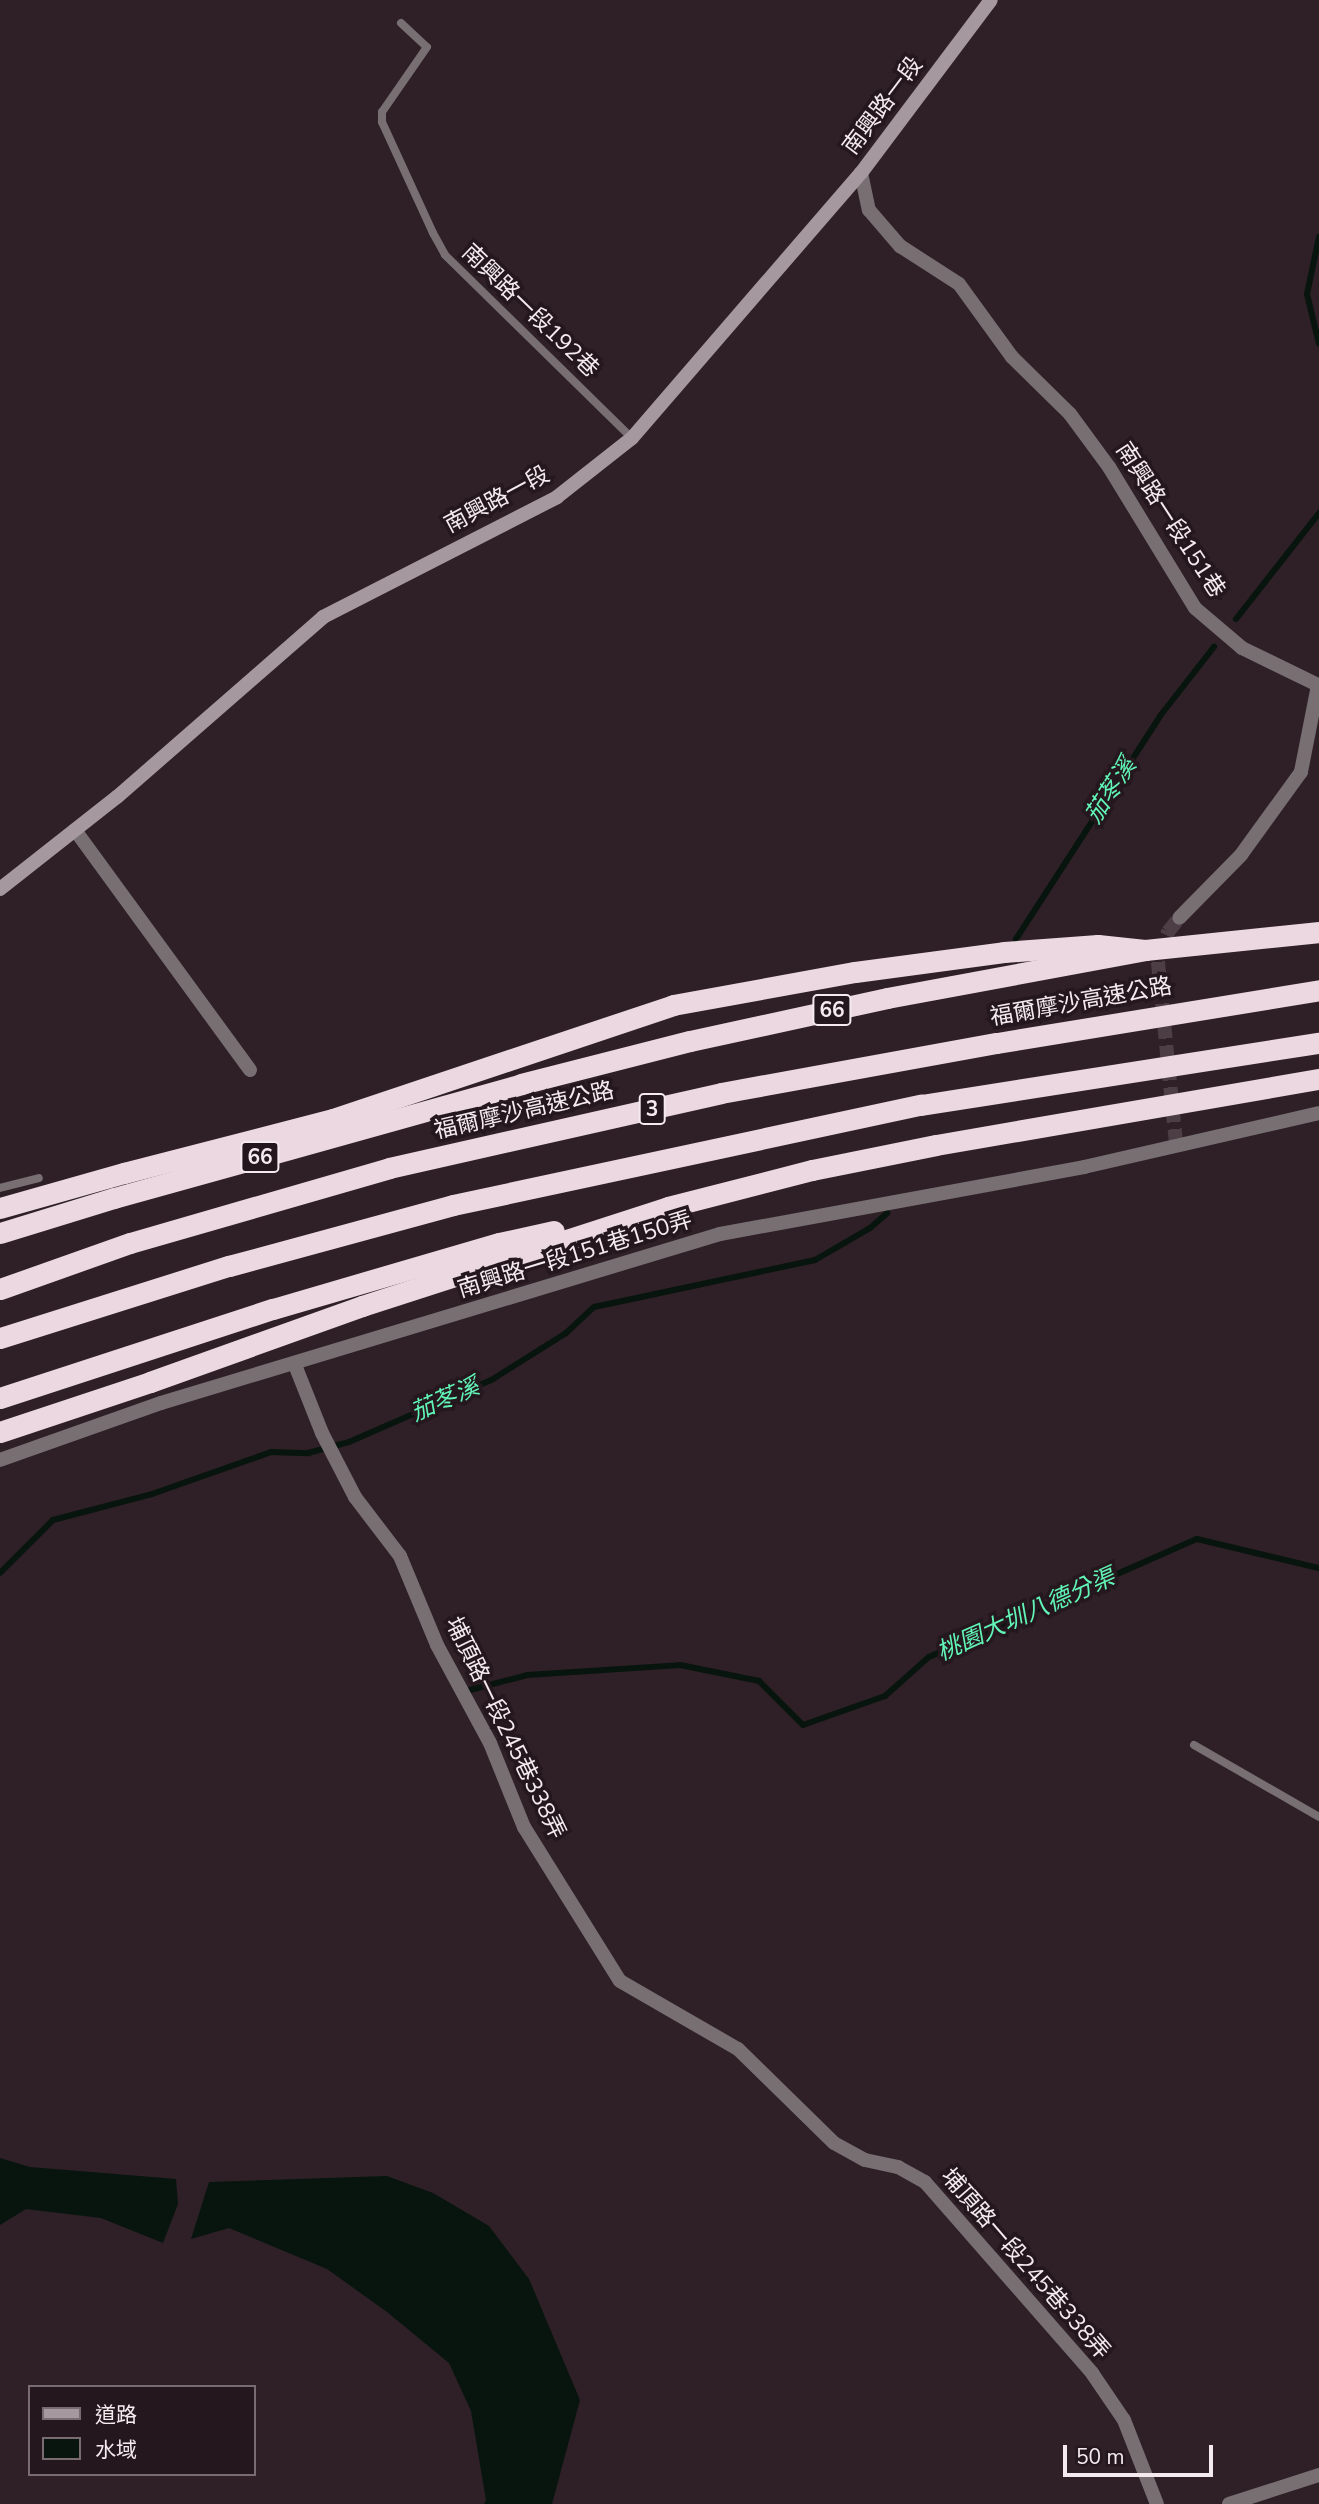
<!DOCTYPE html>
<meta charset="utf-8">
<style>
body{margin:0}
#map{position:relative;width:1319px;height:2504px;overflow:hidden;background:#2e2026;font-family:"Nunito Sans","Noto Sans TC",sans-serif}
div>[style]{position:absolute}
.water>*{inset:0;background:#07150e}
.stream>*{height:6px;margin:-3px;padding:0 3px;transform-origin:3px;border-radius:3px;background:#07150e}
.street-tunnel>*{height:14px;margin-top:-7px;transform-origin:0;background:repeating-linear-gradient(90deg,#4c3e44 0 14px,transparent 0 21px)}
.lane>*{height:8px;margin:-4px;padding:0 4px;transform-origin:4px;border-radius:4px;background:#776f72}
.street>*{height:14px;margin:-7px;padding:0 7px;transform-origin:7px;border-radius:7px;background:#776f72}
.secondary>*{height:14px;margin:-7px;padding:0 7px;transform-origin:7px;border-radius:7px;background:#a5999f}
.highway>*{height:21px;margin:-10.5px;padding:0 10.5px;transform-origin:10.5px;border-radius:10.5px;background:#ebd8e0}
.highway-bridge>*{height:21px;margin:-10.5px;padding:0 10.5px;transform-origin:10.5px;border-radius:10.5px;background:#ebd8e0}
span{translate:-50% -50%;white-space:nowrap;text-align:center;line-height:1.15;-webkit-text-stroke:7px #24171d;paint-order:stroke}
.shield-label span{padding:2px 5px;background:#24171d;border:2px solid;border-radius:5px;-webkit-text-stroke-width:0}
.shield-label{font-size:21px;color:#f5ebef;font-weight:700}
.street-label{font-size:23px;color:#f5ebef}
.water-label{font-size:24px;color:#61f5b7;font-style:italic}
.legend{position:absolute;left:28px;top:2385px;width:228px;height:91px;box-sizing:border-box;background:#24171d;border:2px solid #786c71;margin:0;padding:9px 12px;list-style:none;font-size:21px;color:#f5ebef}
.legend li{display:flex;align-items:center;gap:14px;height:35px}
.legend b{width:35px;border:2px solid #786c71}
.scale{position:absolute;left:1063px;top:2445px;width:150px;height:32px;box-sizing:border-box;border:4px solid #f5ebef;border-top:0;padding-left:9px;font-size:21px;line-height:24px;white-space:nowrap;color:#f5ebef;-webkit-text-stroke:5px #24171d;paint-order:stroke}
</style>
<div id="map">
<div class="water">
<div style="clip-path:polygon(0 2158px,30px 2167px,176px 2179px,178px 2204px,163px 2243px,101px 2218px,26px 2209px,0 2225px)"></div>
<div style="clip-path:polygon(387px 2176px,433px 2193px,489px 2226px,529px 2279px,580px 2400px,552px 2504px,484px 2504px,486px 2500px,471px 2411px,449px 2363px,387px 2312px,327px 2269px,229px 2228px,191px 2239px,209px 2182px)"></div>
</div>
<div class="stream">
<div style="left:1319px;top:237px;width:58px;rotate:101.9deg"></div>
<div style="left:1307px;top:294px;width:51px;rotate:76.5deg"></div>
<div style="left:1236px;top:619px;width:135px;rotate:-51.9deg"></div>
<div style="left:1016px;top:939px;width:265px;rotate:-57.1deg"></div>
<div style="left:1160px;top:716px;width:88px;rotate:-52deg"></div>
<div style="left:0;top:1573px;width:75px;rotate:-45deg"></div>
<div style="left:53px;top:1520px;width:102px;rotate:-14.7deg"></div>
<div style="left:152px;top:1494px;width:126px;rotate:-19.4deg"></div>
<div style="left:271px;top:1452px;width:37px;rotate:2deg"></div>
<div style="left:308px;top:1453px;width:42px;rotate:-15deg"></div>
<div style="left:349px;top:1442px;width:157px;rotate:-23.6deg"></div>
<div style="left:493px;top:1379px;width:86px;rotate:-32.2deg"></div>
<div style="left:566px;top:1333px;width:38px;rotate:-43deg"></div>
<div style="left:594px;top:1307px;width:226px;rotate:-12deg"></div>
<div style="left:815px;top:1260px;width:64px;rotate:-30.2deg"></div>
<div style="left:870px;top:1228px;width:23px;rotate:-41deg"></div>
<div style="left:470px;top:1690px;width:59px;rotate:-14.7deg"></div>
<div style="left:527px;top:1675px;width:153px;rotate:-3.7deg"></div>
<div style="left:680px;top:1665px;width:81px;rotate:11.4deg"></div>
<div style="left:759px;top:1681px;width:62px;rotate:45deg"></div>
<div style="left:803px;top:1725px;width:87px;rotate:-19.5deg"></div>
<div style="left:885px;top:1696px;width:59px;rotate:-41.6deg"></div>
<div style="left:929px;top:1657px;width:293px;rotate:-23.8deg"></div>
<div style="left:1197px;top:1539px;width:125px;rotate:13.4deg"></div>
</div>
<div class="street-tunnel">
<div style="left:1176px;top:1143px;width:190px;rotate:-95.7deg"></div>
<div style="left:1157px;top:954px;width:25px;rotate:-63deg"></div>
<div style="left:1168px;top:932px;width:18px;rotate:-52deg"></div>
</div>
<div class="lane">
<div style="left:401px;top:23px;width:35px;rotate:43deg"></div>
<div style="left:427px;top:47px;width:79px;rotate:124.7deg"></div>
<div style="left:382px;top:112px;width:10px;rotate:90deg"></div>
<div style="left:382px;top:122px;width:122px;rotate:65.3deg"></div>
<div style="left:433px;top:233px;width:25px;rotate:61deg"></div>
<div style="left:445px;top:255px;width:262px;rotate:44.4deg"></div>
<div style="left:0;top:1188px;width:40px;rotate:-14.4deg"></div>
<div style="left:1194px;top:1745px;width:144px;rotate:29.9deg"></div>
</div>
<div class="street">
<div style="left:861px;top:173px;width:38px;rotate:78deg"></div>
<div style="left:869px;top:210px;width:48px;rotate:49.3deg"></div>
<div style="left:900px;top:246px;width:70px;rotate:32.8deg"></div>
<div style="left:959px;top:284px;width:90px;rotate:54deg"></div>
<div style="left:1012px;top:357px;width:81px;rotate:44.5deg"></div>
<div style="left:1070px;top:414px;width:66px;rotate:53.7deg"></div>
<div style="left:1109px;top:467px;width:165px;rotate:58.6deg"></div>
<div style="left:1195px;top:608px;width:62px;rotate:40.4deg"></div>
<div style="left:1242px;top:648px;width:85px;rotate:26deg"></div>
<div style="left:1318px;top:685px;width:89px;rotate:101.1deg"></div>
<div style="left:1301px;top:772px;width:102px;rotate:125.9deg"></div>
<div style="left:1241px;top:855px;width:88px;rotate:134.5deg"></div>
<div style="left:75px;top:830px;width:297px;rotate:53.9deg"></div>
<div style="left:295px;top:1365px;width:73px;rotate:68.3deg"></div>
<div style="left:322px;top:1433px;width:72px;rotate:62.7deg"></div>
<div style="left:355px;top:1497px;width:74px;rotate:52.7deg"></div>
<div style="left:400px;top:1556px;width:96px;rotate:67.4deg"></div>
<div style="left:437px;top:1645px;width:111px;rotate:61.6deg"></div>
<div style="left:490px;top:1743px;width:91px;rotate:68deg"></div>
<div style="left:524px;top:1827px;width:181px;rotate:58.1deg"></div>
<div style="left:620px;top:1981px;width:136px;rotate:30deg"></div>
<div style="left:738px;top:2049px;width:134px;rotate:44.4deg"></div>
<div style="left:834px;top:2143px;width:35px;rotate:29deg"></div>
<div style="left:865px;top:2160px;width:34px;rotate:12deg"></div>
<div style="left:898px;top:2167px;width:31px;rotate:29deg"></div>
<div style="left:925px;top:2182px;width:254px;rotate:48.8deg"></div>
<div style="left:1092px;top:2373px;width:57px;rotate:55.8deg"></div>
<div style="left:1124px;top:2420px;width:90px;rotate:68.6deg"></div>
<div style="left:0;top:1460px;width:171px;rotate:-19.5deg"></div>
<div style="left:161px;top:1403px;width:584px;rotate:-16.82deg"></div>
<div style="left:720px;top:1234px;width:370px;rotate:-10.4deg"></div>
<div style="left:1084px;top:1167px;width:241px;rotate:-12.9deg"></div>
<div style="left:1229px;top:2504px;width:95px;rotate:-17.9deg"></div>
</div>
<div class="secondary">
<div style="left:0;top:889px;width:149px;rotate:-38.2deg"></div>
<div style="left:117px;top:797px;width:274px;rotate:-41.1deg"></div>
<div style="left:323px;top:617px;width:263px;rotate:-27.1deg"></div>
<div style="left:557px;top:497px;width:95px;rotate:-38.2deg"></div>
<div style="left:632px;top:438px;width:350px;rotate:-49.2deg"></div>
<div style="left:861px;top:173px;width:216px;rotate:-53.1deg"></div>
</div>
<div class="highway">
<div style="left:521px;top:1084px;width:174px;rotate:-14.3deg"></div>
<div style="left:690px;top:1041px;width:202px;rotate:-12.3deg"></div>
<div style="left:887px;top:998px;width:262px;rotate:-10.5deg"></div>
<div style="left:1145px;top:950px;width:175px;rotate:-5.9deg"></div>
<div style="left:0;top:1208px;width:129px;rotate:-15.8deg"></div>
<div style="left:124px;top:1173px;width:216px;rotate:-14.5deg"></div>
<div style="left:333px;top:1119px;width:359px;rotate:-18.5deg"></div>
<div style="left:673px;top:1005px;width:185px;rotate:-10.3deg"></div>
<div style="left:855px;top:972px;width:150px;rotate:-7.6deg"></div>
<div style="left:1004px;top:952px;width:94px;rotate:-4.3deg"></div>
<div style="left:1098px;top:945px;width:47px;rotate:6.1deg"></div>
<div style="left:0;top:1289px;width:138px;rotate:-19.5deg"></div>
<div style="left:130px;top:1243px;width:270px;rotate:-16.1deg"></div>
<div style="left:389px;top:1168px;width:340px;rotate:-12.7deg"></div>
<div style="left:721px;top:1093px;width:280px;rotate:-10.3deg"></div>
<div style="left:997px;top:1043px;width:326px;rotate:-9.3deg"></div>
<div style="left:273px;top:1309px;width:235px;rotate:-16.3deg"></div>
<div style="left:499px;top:1243px;width:56px;rotate:-12.3deg"></div>
<div style="left:0;top:1338px;width:240px;rotate:-17.5deg"></div>
<div style="left:229px;top:1266px;width:232px;rotate:-15.2deg"></div>
<div style="left:453px;top:1205px;width:479px;rotate:-12.1deg"></div>
<div style="left:921px;top:1105px;width:403px;rotate:-8.9deg"></div>
<div style="left:150px;top:1382px;width:225px;rotate:-19.7deg"></div>
<div style="left:362px;top:1306px;width:322px;rotate:-17.9deg"></div>
<div style="left:668px;top:1207px;width:149px;rotate:-14.4deg"></div>
<div style="left:812px;top:1170px;width:126px;rotate:-11.4deg"></div>
<div style="left:936px;top:1145px;width:389px;rotate:-9.8deg"></div>
</div>
<div class="highway-bridge">
<div style="left:0;top:1233px;width:119px;rotate:-17.1deg"></div>
<div style="left:114px;top:1198px;width:423px;rotate:-15.6deg"></div>
<div style="left:0;top:1398px;width:287px;rotate:-18.1deg"></div>
<div style="left:0;top:1432px;width:158px;rotate:-18.4deg"></div>
</div>
<div class="shield-label">
<span style="left:832px;top:1010px">66</span>
<span style="left:652px;top:1109px">3</span>
<span style="left:260px;top:1157px">66</span>
</div>
<div class="street-label">
<span style="left:883px;top:106px;rotate:-53deg">南興路一段</span>
<span style="left:530px;top:311px;rotate:44deg">南興路一段192巷</span>
<span style="left:497px;top:500px;rotate:-28deg">南興路一段</span>
<span style="left:1170px;top:520px;rotate:57deg">南興路一段151巷</span>
<span style="left:1081px;top:1002px;rotate:-10deg">福爾摩沙高速公路</span>
<span style="left:524px;top:1111px;rotate:-13deg">福爾摩沙高速公路</span>
<span style="left:575px;top:1255px;rotate:-17deg">南興路一段151巷150弄</span>
<span style="left:505px;top:1728px;rotate:64deg">埔頂路一段245巷338弄</span>
<span style="left:1025px;top:2264px;rotate:49deg">埔頂路一段245巷338弄</span>
</div>
<div class="water-label">
<span style="left:1111px;top:791px;rotate:-57deg">茄苳溪</span>
<span style="left:445px;top:1400px;rotate:-24deg">茄苳溪</span>
<span style="left:1026px;top:1615px;rotate:-24deg">桃園大圳八德分渠</span>
</div>
<ul class="legend">
<li><b style="height:9px;background:#a5999f"></b>道路</li>
<li><b style="height:19px;background:#07150e"></b>水域</li>
</ul>
<div class="scale">50 m</div>
</div>
